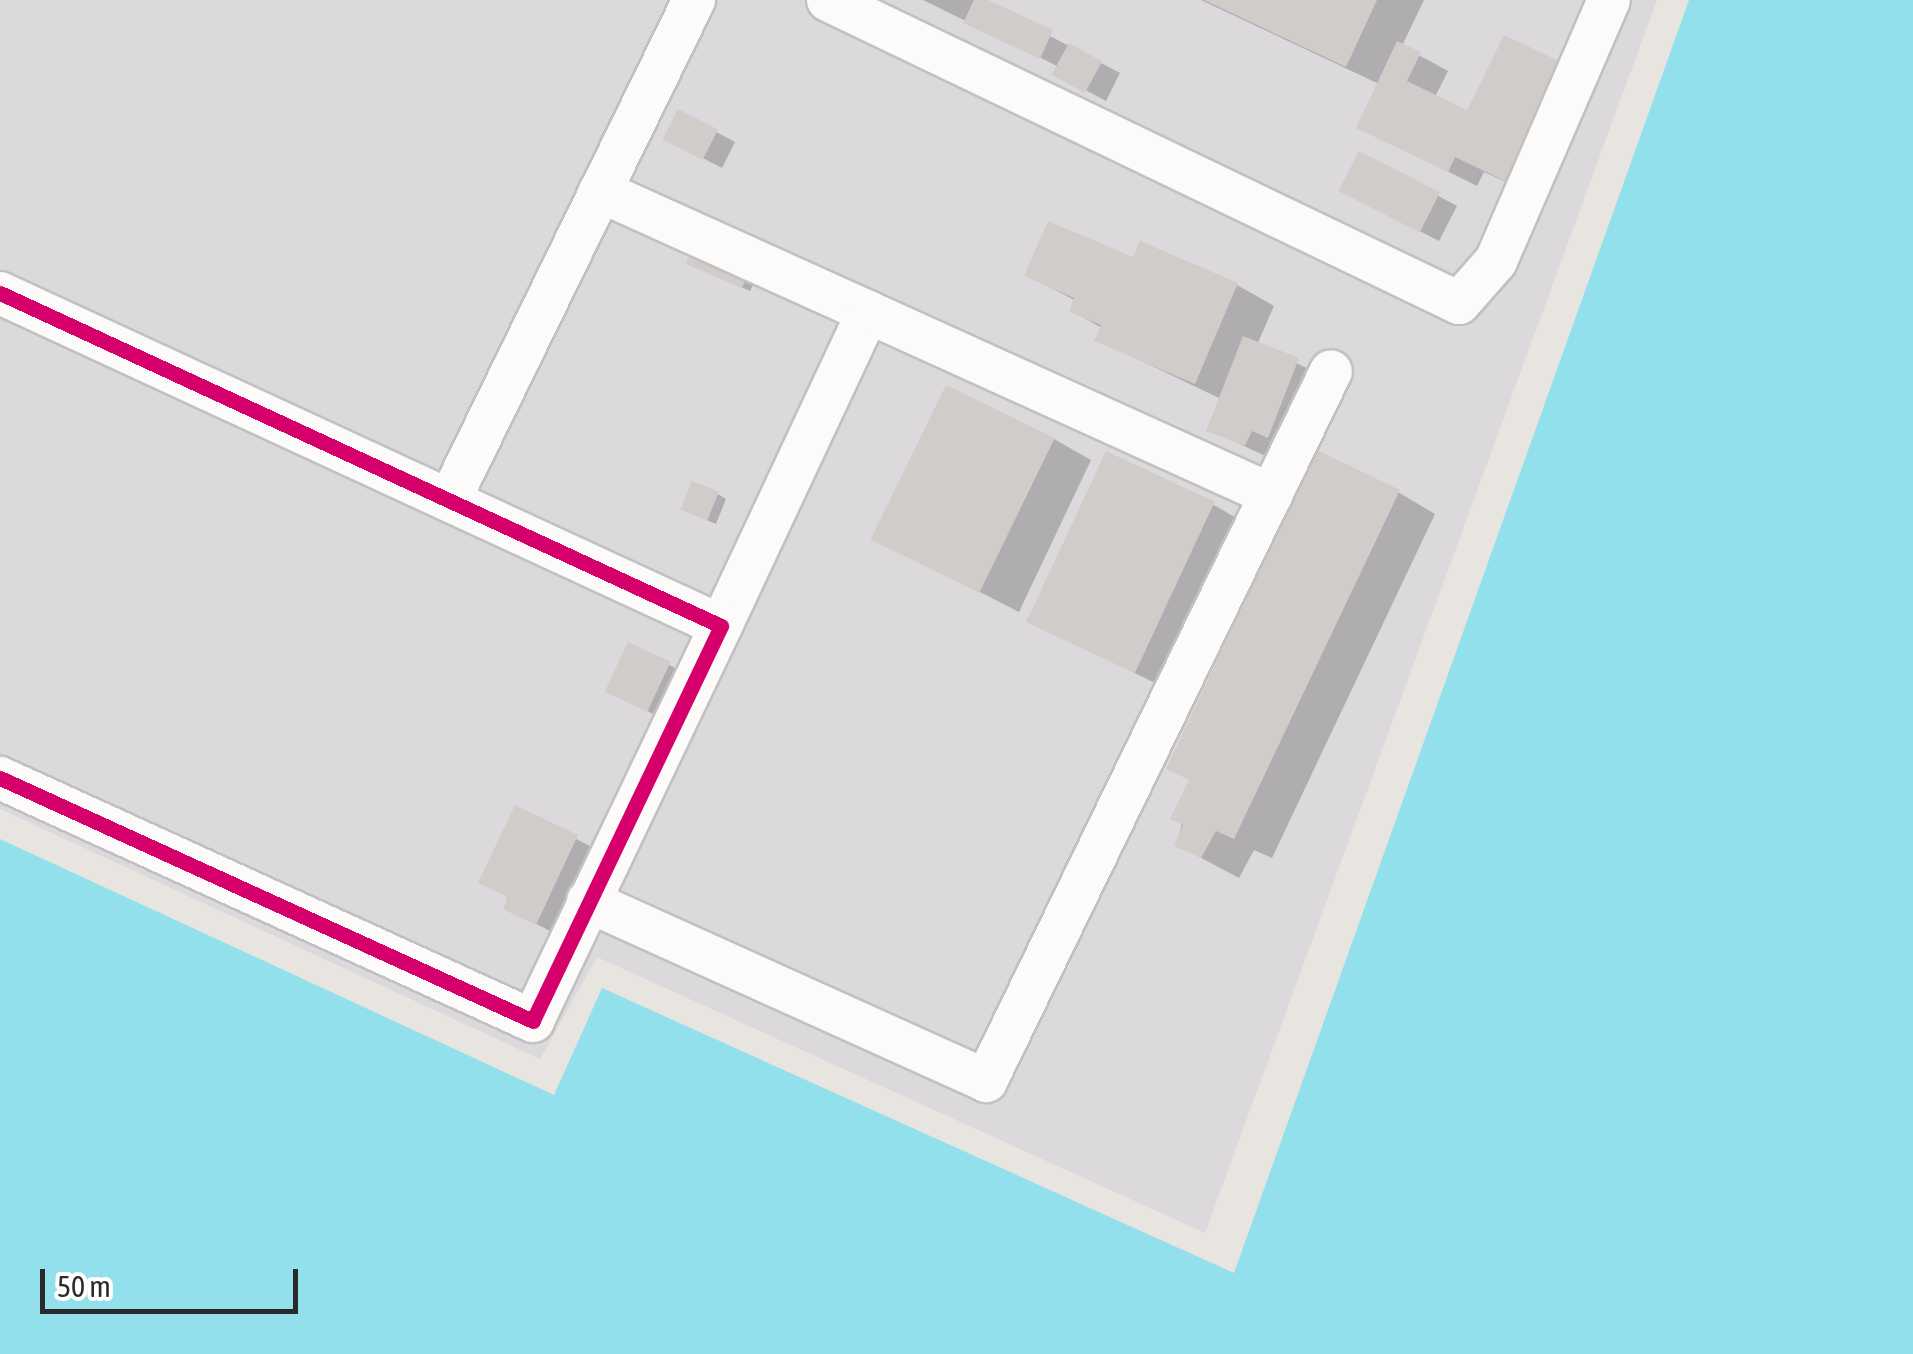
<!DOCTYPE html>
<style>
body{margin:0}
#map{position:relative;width:1913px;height:1354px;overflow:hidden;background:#e8e4e0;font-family:"Asap Condensed",sans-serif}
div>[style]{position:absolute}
.industrial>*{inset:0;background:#dbd9dc}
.water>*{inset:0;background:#91e0ec}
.shadow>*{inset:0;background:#0003}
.building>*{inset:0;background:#cfccc9;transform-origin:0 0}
.roads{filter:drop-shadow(2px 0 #c2c1c1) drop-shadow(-2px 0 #c2c1c1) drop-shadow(0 2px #c2c1c1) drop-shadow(0 -2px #c2c1c1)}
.minor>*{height:42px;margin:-21px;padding:0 21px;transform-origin:21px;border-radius:21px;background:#fcfbfa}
.cycleway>*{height:15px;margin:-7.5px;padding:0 7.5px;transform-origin:7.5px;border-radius:7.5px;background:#d6006c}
span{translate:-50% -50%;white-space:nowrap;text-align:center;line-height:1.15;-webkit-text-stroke:8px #fff;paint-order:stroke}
.scale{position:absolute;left:40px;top:1269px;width:258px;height:45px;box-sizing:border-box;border:5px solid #2a2a2a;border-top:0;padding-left:12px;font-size:30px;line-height:35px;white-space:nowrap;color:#2a2a2a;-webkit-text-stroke:8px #fff;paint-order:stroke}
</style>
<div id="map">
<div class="industrial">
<div style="clip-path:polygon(0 0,1657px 0,1205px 1233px,597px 957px,540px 1059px,0 809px)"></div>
</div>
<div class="water">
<div style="clip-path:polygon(1689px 0,1913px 0,1913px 1354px,0 1354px,0 839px,554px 1095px,602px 988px,1234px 1273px)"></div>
</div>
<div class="shadow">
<div style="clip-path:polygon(923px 0,982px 0,1120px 73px,1106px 101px,1074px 84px,1059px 67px)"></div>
<div style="clip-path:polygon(1201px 0,1424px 0,1402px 46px,1448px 71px,1435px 97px,1469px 114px,1560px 65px,1534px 195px,1484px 172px,1477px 186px,1359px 127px,1379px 84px)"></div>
<div style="clip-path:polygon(679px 112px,735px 142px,722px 168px,685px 149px)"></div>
<div style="clip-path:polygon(1360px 154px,1457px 206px,1439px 241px,1361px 201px)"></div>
<div style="clip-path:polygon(692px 255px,754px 283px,750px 291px,697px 268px)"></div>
<div style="clip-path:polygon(1134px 260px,1237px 285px,1274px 306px,1257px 345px,1326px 377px,1274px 460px,1209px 430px,1221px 399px,1098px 340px,1102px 328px,1072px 311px,1076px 301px,1027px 275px)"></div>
<div style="clip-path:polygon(1054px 439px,1091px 460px,1019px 612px,876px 539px)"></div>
<div style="clip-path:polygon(1398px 492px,1435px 514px,1272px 858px,1254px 850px,1239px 878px,1177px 845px,1191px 781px,1169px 768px)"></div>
<div style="clip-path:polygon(718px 494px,726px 499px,716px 524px,692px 514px)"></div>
<div style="clip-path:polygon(1214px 505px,1250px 526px,1173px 692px,1030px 621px)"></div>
<div style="clip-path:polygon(668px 664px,687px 675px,666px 720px,626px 701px)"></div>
<div style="clip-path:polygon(517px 808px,605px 854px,565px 939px,506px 908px)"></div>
</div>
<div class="building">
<div style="clip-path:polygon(974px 0,988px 0,1053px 30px,1040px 59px,963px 23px)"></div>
<div style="clip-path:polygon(1204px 0,1377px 0,1346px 67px)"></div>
<div style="clip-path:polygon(1504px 35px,1561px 62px,1505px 181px,1455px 157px,1448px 172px,1356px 128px,1397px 41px,1421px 52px,1407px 81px,1467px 110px)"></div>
<div style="left:1069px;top:43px;width:38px;height:36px;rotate:29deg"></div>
<div style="left:678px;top:109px;width:45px;height:34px;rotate:27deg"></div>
<div style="left:1359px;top:151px;width:91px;height:45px;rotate:27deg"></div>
<div style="clip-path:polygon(1048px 221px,1133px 257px,1140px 241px,1238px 283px,1195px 384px,1094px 341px,1101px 325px,1069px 312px,1074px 298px,1024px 276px)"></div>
<div style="left:691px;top:252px;width:61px;height:13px;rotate:23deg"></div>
<div style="clip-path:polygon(1243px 336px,1299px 358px,1268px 438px,1252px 431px,1245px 446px,1206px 431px)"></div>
<div style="left:946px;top:385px;width:121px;height:172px;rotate:26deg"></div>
<div style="clip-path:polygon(1317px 450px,1400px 490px,1234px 839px,1216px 831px,1201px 858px,1174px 846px,1183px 825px,1170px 819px,1189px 780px,1166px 769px)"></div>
<div style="left:1106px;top:451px;width:120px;height:189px;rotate:25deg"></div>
<div style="left:692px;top:481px;width:29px;height:31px;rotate:22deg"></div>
<div style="left:628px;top:642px;width:47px;height:55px;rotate:25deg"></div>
<div style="clip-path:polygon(515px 805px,578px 835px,536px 925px,503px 909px,508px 897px,478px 883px)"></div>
</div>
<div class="roads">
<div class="minor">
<div style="left:828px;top:0;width:700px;rotate:25.65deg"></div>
<div style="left:1459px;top:303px;width:56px;rotate:-48.6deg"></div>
<div style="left:1496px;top:261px;width:284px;rotate:-66.6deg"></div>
<div style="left:600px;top:191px;width:294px;rotate:24.3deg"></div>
<div style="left:868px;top:312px;width:347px;rotate:115.1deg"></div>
<div style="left:0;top:293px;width:794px;rotate:24.79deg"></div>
<div style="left:721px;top:626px;width:437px;rotate:115.5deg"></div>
<div style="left:533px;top:1021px;width:586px;rotate:-155.49deg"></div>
<div style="left:868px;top:312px;width:443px;rotate:24.4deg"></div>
<div style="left:451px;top:497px;width:553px;rotate:-63.94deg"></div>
<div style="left:588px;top:901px;width:437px;rotate:24.3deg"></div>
<div style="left:986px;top:1081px;width:789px;rotate:-64.08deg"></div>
</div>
</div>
<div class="cycleway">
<div style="left:0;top:293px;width:794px;rotate:24.79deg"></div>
<div style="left:721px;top:626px;width:437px;rotate:115.5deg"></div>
<div style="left:533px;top:1021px;width:586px;rotate:-155.49deg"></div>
</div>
<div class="scale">50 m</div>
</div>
